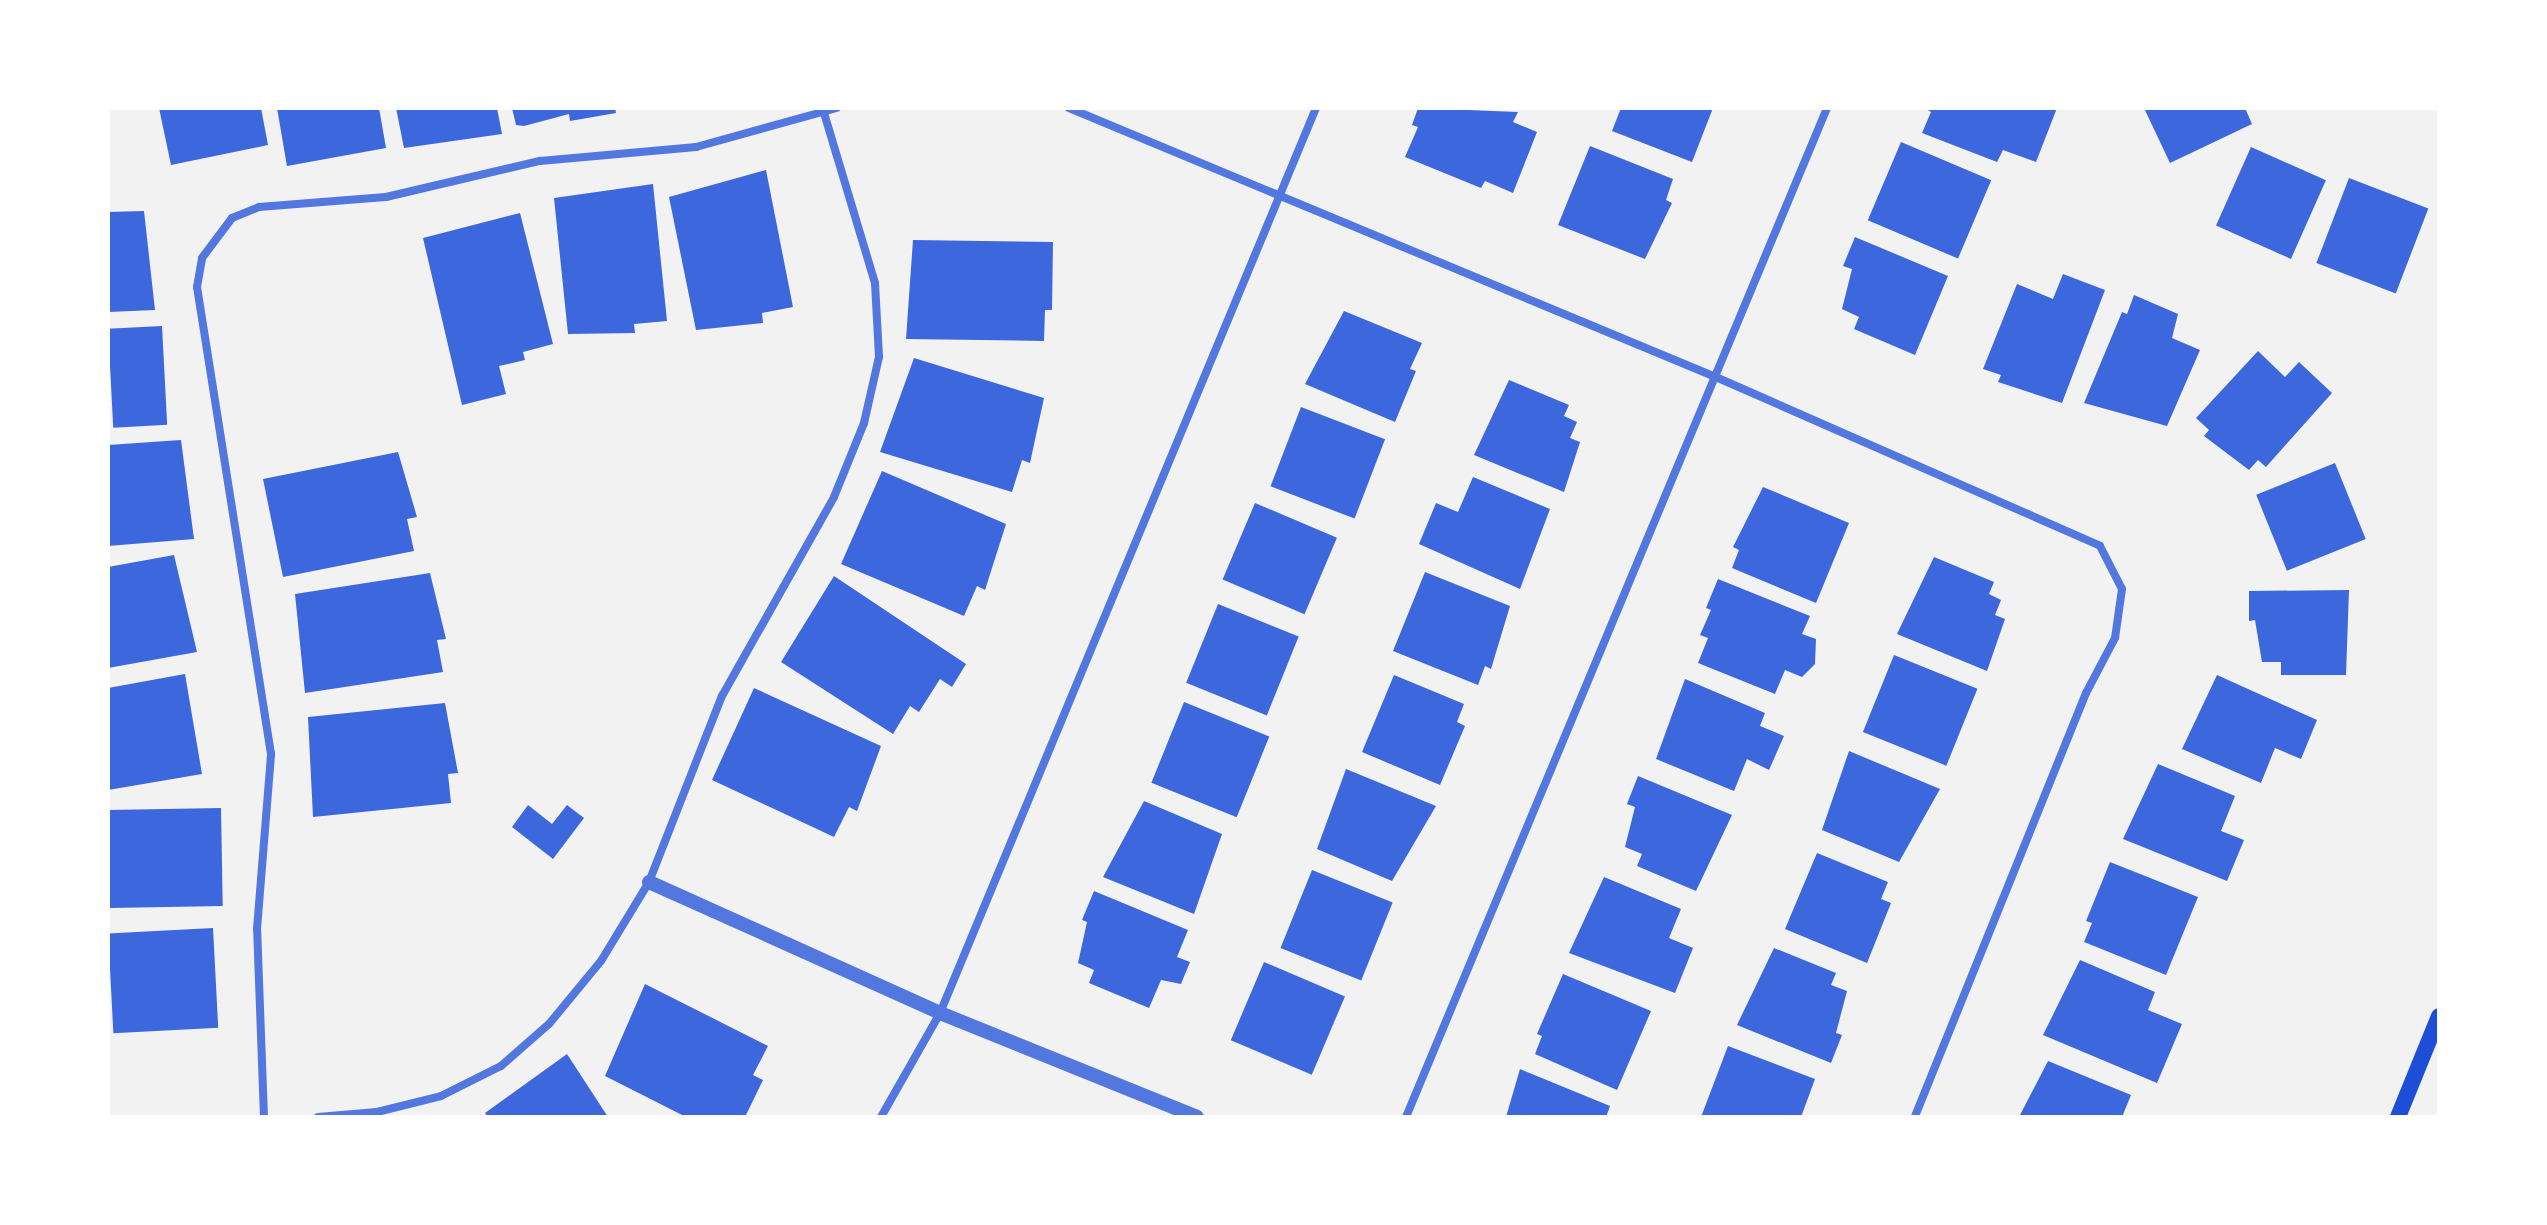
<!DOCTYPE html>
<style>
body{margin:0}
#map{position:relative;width:2547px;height:1225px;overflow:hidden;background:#f2f2f2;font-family:Signika,sans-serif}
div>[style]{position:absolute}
.building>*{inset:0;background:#3d67dc;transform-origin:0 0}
.minor>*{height:8px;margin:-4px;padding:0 4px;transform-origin:4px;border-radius:4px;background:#5277de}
.tertiary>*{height:14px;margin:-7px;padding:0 7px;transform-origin:7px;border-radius:7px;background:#5277de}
.secondary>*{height:16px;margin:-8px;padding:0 8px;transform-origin:8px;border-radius:8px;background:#1d4ed8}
span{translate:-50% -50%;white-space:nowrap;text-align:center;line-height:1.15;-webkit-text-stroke:6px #fff;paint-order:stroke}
.frame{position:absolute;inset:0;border:110px solid #fff;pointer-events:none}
</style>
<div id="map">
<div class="building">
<div style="clip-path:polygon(159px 108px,261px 108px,268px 145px,171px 165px)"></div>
<div style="clip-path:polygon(277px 108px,379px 108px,386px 148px,287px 166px)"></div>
<div style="clip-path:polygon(396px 108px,497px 108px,502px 134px,404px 148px)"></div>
<div style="clip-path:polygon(512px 108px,615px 108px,616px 113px,570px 121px,569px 114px,524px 126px,516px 125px)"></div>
<div style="clip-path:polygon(1418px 108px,1518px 112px,1513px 122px,1537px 132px,1513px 193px,1485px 181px,1481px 188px,1405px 157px,1418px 127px,1412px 125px)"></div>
<div style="clip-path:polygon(1621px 108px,1713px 108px,1692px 162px,1612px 131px)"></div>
<div style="clip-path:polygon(1925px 108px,2057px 108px,2036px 162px,2003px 150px,1997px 162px,1922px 133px,1931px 112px)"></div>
<div style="clip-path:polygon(2144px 108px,2245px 108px,2252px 124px,2170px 163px)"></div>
<div style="left:1901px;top:142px;width:98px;height:85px;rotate:23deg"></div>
<div style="clip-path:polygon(1590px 146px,1673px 179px,1666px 200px,1672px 203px,1645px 259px,1558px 225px)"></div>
<div style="left:2251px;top:147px;width:82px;height:86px;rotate:24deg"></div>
<div style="clip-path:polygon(766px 170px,793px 307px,762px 313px,763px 323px,696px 330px,669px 197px)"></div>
<div style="left:2349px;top:178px;width:85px;height:91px;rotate:21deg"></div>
<div style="clip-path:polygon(653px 184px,667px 321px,634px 324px,635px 333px,568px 334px,554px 198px)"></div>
<div style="clip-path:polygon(144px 211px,155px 310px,108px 312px,108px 212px)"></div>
<div style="clip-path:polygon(520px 213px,553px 344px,523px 352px,525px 360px,499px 366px,506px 394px,462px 405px,423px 238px)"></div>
<div style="clip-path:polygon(1855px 237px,1948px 276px,1915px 355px,1854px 329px,1859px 317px,1842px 309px,1852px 269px,1843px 266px)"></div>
<div style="clip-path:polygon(913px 240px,1053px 242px,1052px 310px,1045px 310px,1044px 341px,906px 339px)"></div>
<div style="clip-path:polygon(2063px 274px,2105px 290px,2062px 403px,1998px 382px,2001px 375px,1983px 369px,2017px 284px,2053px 299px)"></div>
<div style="clip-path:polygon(2134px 295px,2178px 314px,2172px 338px,2200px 350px,2167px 426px,2084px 403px,2122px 312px,2127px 314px)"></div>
<div style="clip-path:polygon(1344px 311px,1422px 343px,1410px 369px,1416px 371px,1395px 422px,1305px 384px)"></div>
<div style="left:162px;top:326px;width:99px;height:54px;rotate:87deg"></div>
<div style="clip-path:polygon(2258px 351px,2285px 377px,2299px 362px,2332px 393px,2266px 467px,2258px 460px,2249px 470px,2204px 436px,2209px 430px,2196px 418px)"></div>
<div style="clip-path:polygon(914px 358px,1044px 398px,1030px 463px,1022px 460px,1012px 492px,880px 452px)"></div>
<div style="clip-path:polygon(1509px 380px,1569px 405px,1564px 416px,1577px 422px,1570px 438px,1580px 442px,1564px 492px,1474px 455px)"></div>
<div style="left:1301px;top:407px;width:90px;height:85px;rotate:21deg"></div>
<div style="clip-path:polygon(181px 440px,194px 539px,108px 546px,108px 445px)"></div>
<div style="clip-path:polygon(398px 452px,417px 517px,407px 519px,414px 551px,283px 577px,263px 479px)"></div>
<div style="left:2335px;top:463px;width:82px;height:85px;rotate:68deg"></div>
<div style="clip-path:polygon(882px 471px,1006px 524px,985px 590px,977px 586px,964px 616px,841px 564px)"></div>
<div style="clip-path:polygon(1473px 477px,1550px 509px,1520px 589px,1419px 544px,1436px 503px,1458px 512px)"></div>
<div style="clip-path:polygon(1763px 487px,1849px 523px,1816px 603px,1732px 568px,1739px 550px,1733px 547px)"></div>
<div style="left:1255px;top:503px;width:89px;height:83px;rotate:23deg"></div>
<div style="clip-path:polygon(174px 555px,197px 652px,108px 668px,108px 567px)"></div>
<div style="clip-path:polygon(1934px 557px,1994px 582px,1989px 594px,2001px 600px,1995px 615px,2005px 619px,1987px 671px,1897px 634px)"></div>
<div style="clip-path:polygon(1425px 572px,1510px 606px,1491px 669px,1485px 666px,1478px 685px,1393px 651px)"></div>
<div style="clip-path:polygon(430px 573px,446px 639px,437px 640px,443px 672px,305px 693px,295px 594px)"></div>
<div style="clip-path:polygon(834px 576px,966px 664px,952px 687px,940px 679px,919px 712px,910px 706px,893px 734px,781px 662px)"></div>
<div style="clip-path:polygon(1718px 579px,1810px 616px,1802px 634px,1816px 639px,1815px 664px,1802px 677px,1785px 670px,1775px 694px,1698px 663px,1708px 638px,1700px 635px,1711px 610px,1706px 608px)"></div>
<div style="clip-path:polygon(2349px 590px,2346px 675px,2281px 675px,2281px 662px,2262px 662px,2255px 620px,2249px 621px,2249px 591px)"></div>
<div style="left:1218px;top:604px;width:87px;height:85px;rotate:22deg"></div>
<div style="left:1894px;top:655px;width:90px;height:83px;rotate:22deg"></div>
<div style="clip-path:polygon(185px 674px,202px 774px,108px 790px,108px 688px)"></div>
<div style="clip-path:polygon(1394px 675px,1464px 704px,1457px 722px,1465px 726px,1440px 785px,1362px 752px)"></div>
<div style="clip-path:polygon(2217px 675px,2317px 720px,2301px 759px,2275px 748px,2261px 783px,2182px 749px)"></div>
<div style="clip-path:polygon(1685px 679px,1765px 713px,1760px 726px,1784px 736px,1769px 770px,1747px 759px,1734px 791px,1656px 759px)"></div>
<div style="clip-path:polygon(754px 688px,881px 746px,857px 811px,849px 807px,834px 837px,712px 780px)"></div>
<div style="left:1184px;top:702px;width:92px;height:87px;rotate:22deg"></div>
<div style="clip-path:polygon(445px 703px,458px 773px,448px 774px,451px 803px,313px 817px,308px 717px)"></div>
<div style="clip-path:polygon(1849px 751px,1940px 789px,1899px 862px,1822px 830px)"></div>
<div style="clip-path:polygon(2158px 764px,2235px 796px,2221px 831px,2244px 840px,2227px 881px,2123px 839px)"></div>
<div style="clip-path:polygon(1346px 769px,1436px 806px,1392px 881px,1317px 849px)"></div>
<div style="clip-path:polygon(1638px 776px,1732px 815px,1696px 891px,1637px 866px,1642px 854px,1625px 847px,1635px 807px,1627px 804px)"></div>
<div style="clip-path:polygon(1144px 801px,1222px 834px,1194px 914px,1103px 877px)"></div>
<div style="clip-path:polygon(528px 805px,552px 824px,567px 805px,584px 818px,553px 859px,512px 827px)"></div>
<div style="left:221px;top:808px;width:98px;height:113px;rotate:89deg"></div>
<div style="clip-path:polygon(1817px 853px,1888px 882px,1881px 899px,1891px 903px,1867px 963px,1785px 929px)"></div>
<div style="clip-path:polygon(2110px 862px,2198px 897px,2166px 975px,2084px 942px,2092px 923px,2086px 921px)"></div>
<div style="left:1312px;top:870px;width:87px;height:84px;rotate:22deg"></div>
<div style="clip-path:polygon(1604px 877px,1681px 909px,1669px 938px,1693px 948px,1675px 993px,1569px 953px)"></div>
<div style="clip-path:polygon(1094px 891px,1188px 930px,1177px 957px,1190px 962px,1181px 984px,1161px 980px,1149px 1008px,1089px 983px,1094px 970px,1078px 963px,1087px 922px,1082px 920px)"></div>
<div style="left:213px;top:928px;width:100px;height:105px;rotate:87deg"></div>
<div style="clip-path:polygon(1774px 948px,1836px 973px,1831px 985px,1847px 991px,1836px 1033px,1842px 1035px,1831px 1063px,1737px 1025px)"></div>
<div style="clip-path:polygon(2080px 960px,2155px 992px,2148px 1010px,2182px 1024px,2157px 1083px,2043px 1035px)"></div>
<div style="left:1264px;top:962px;width:88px;height:85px;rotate:23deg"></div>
<div style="clip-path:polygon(1563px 974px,1651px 1011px,1617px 1090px,1535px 1054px,1542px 1036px,1537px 1034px)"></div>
<div style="clip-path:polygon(645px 984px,768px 1046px,753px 1075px,763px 1080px,746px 1115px,686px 1117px,605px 1076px)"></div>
<div style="clip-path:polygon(1728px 1046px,1815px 1079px,1801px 1117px,1701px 1117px)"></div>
<div style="clip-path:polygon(567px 1054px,608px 1117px,488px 1117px,485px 1113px)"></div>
<div style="clip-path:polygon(2048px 1061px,2131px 1095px,2122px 1117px,2019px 1117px)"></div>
<div style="clip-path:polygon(1520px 1069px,1610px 1106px,1606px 1117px,1506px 1117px)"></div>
</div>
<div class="minor">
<div style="left:1069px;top:108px;width:703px;rotate:22.59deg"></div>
<div style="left:1718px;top:378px;width:417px;rotate:23.7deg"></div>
<div style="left:2100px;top:546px;width:48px;rotate:62.9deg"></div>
<div style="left:2122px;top:589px;width:49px;rotate:98.1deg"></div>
<div style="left:2115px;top:638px;width:62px;rotate:117.8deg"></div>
<div style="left:2086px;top:693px;width:457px;rotate:112deg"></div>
<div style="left:264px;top:1117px;width:188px;rotate:-92.1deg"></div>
<div style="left:257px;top:929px;width:176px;rotate:-85.4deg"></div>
<div style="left:271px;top:754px;width:473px;rotate:-99deg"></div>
<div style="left:197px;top:287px;width:29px;rotate:-80deg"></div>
<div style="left:202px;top:258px;width:50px;rotate:-53.1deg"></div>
<div style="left:232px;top:218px;width:29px;rotate:-22deg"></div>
<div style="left:259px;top:207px;width:127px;rotate:-4.5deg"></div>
<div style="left:386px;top:197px;width:158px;rotate:-13.2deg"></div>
<div style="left:540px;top:161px;width:157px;rotate:-5.1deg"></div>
<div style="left:696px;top:147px;width:146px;rotate:-15.5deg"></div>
<div style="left:318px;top:1117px;width:59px;rotate:-4.8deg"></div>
<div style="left:377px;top:1112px;width:66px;rotate:-14deg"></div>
<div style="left:441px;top:1096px;width:67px;rotate:-26.6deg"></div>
<div style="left:501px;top:1066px;width:64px;rotate:-41.2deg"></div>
<div style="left:549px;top:1024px;width:82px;rotate:-50.5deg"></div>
<div style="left:601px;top:961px;width:92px;rotate:-58.7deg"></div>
<div style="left:649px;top:882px;width:200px;rotate:-68.6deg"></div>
<div style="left:722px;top:696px;width:228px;rotate:-60.6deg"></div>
<div style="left:834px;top:497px;width:80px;rotate:-67.9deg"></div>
<div style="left:864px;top:423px;width:68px;rotate:-77.2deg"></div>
<div style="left:879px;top:357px;width:74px;rotate:-93.1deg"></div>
<div style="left:875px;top:283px;width:177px;rotate:-106.7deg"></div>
<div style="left:881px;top:1117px;width:120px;rotate:-60.4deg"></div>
<div style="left:940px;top:1013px;width:980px;rotate:-67.44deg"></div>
<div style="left:1406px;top:1117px;width:1093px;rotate:-67.35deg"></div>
</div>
<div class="tertiary">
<div style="left:649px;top:882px;width:319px;rotate:24.2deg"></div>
<div style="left:940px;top:1013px;width:277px;rotate:22deg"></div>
</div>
<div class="secondary">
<div style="left:2398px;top:1117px;width:109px;rotate:-67.9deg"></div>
</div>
<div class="frame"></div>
</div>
